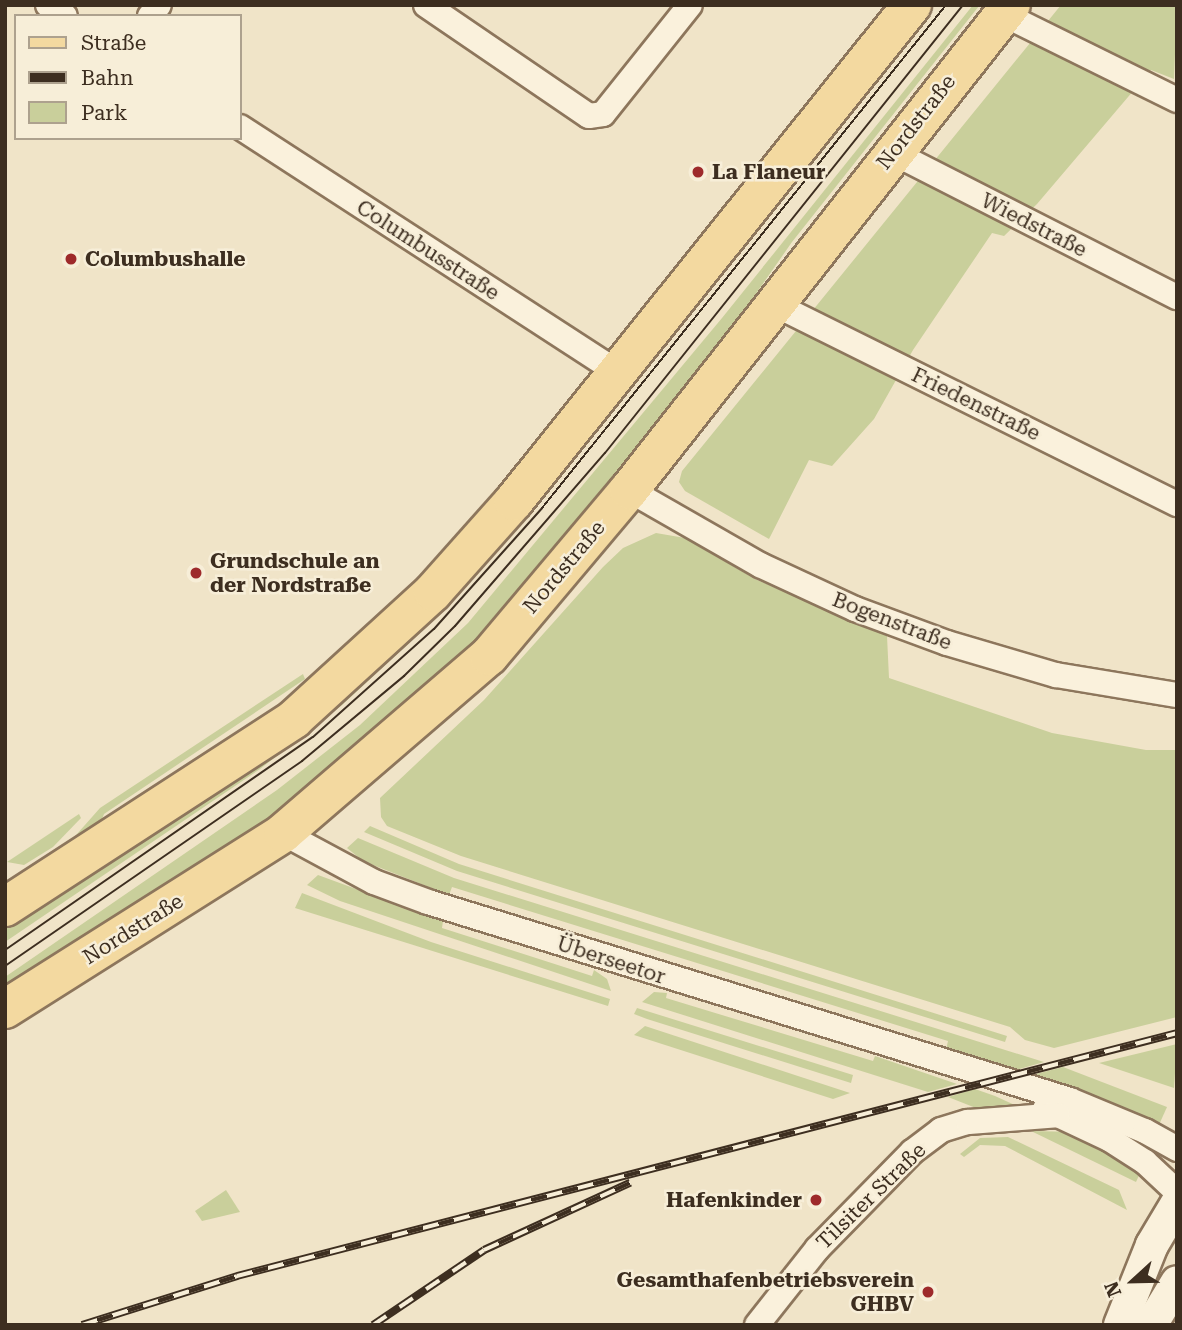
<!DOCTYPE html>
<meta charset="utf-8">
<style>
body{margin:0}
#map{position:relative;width:1182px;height:1330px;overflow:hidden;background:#f0e4c8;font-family:"Roboto Serif",serif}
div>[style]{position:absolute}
.green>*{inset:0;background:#c9cf9b}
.roads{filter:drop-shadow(2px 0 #8d765c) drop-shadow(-2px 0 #8d765c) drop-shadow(0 2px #8d765c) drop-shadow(0 -2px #8d765c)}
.minor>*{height:24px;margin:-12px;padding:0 12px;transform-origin:12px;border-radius:12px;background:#faf1dc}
.tertiary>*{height:32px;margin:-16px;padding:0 16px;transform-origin:16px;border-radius:16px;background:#faf1dc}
.primary>*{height:38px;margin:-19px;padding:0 19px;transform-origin:19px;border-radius:19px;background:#f3d9a0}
.tram>*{height:2px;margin:-1px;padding:0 1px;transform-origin:1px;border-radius:1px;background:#3d2e20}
.rail>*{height:8px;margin-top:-4px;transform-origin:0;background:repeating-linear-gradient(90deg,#f7eed8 0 16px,#3d2e20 0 32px);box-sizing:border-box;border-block:2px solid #3d2e20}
.dots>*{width:19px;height:19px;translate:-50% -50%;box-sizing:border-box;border:4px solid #f7eed8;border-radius:50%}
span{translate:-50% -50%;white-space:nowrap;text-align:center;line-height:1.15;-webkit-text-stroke:5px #f7eed8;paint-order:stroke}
.street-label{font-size:21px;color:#3d2e20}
.poi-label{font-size:21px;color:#3d2e20;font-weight:700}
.left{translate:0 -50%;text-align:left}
.right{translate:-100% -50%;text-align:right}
.frame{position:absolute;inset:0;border:7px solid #3d2e20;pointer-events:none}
.legend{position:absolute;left:14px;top:14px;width:228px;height:126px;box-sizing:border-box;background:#f7eed8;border:2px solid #ada18e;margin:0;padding:9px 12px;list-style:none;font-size:21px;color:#3d2e20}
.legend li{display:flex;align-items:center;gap:14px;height:35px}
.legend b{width:35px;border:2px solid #ada18e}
.north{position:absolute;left:1098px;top:1246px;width:70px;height:70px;-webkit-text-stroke:5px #f7eed8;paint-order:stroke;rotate:248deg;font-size:19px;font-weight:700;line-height:28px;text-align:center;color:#3d2e20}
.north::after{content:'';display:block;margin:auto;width:24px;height:32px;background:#3d2e20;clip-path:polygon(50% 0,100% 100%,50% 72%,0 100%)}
</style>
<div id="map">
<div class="green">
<div style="clip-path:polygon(973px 5px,979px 6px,792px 242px,721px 344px,560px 548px,442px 677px,300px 799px,5px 990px,5px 977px,277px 790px,360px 725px,468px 623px,722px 318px)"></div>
<div style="clip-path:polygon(1061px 5px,1177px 5px,1174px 79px,1151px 70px,1037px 204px,1004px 236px,992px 233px,913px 350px,874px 419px,832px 466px,809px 460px,769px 539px,685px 491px,679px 482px,682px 471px)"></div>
<div style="clip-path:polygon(838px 119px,843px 123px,448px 607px,342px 705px,260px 769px,5px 942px,5px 926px,258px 761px)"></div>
<div style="clip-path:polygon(656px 533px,685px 538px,755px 579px,887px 636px,889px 678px,1052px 733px,1146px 750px,1177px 750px,1177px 1017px,1054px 1048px,1025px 1040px,1010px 1027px,461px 856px,387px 826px,381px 817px,380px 798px,484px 700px,603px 567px,623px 548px)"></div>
<div style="clip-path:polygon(303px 674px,305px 679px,296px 685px,104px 814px,97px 832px,69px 843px,100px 808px)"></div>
<div style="clip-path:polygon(79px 814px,81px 818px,53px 847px,24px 865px,7px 862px)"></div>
<div style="clip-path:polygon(370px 826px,459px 864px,1007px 1036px,1005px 1042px,457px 871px,364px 832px)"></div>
<div style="clip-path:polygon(358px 838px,454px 878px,1044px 1062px,1012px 1071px,946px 1050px,948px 1041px,452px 887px,449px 895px,363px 861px,347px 848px)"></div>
<div style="clip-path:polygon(318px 875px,443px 921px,442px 928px,592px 976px,594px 970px,607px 979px,611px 991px,340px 901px,307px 885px)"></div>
<div style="clip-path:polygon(302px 893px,431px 942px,610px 999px,608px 1006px,295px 908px)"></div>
<div style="clip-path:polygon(654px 992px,667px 993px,666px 998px,873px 1061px,875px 1056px,957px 1084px,928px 1092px,642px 1002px)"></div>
<div style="clip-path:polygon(637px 1008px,853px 1075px,851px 1083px,647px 1019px,634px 1014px)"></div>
<div style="clip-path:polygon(645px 1026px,850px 1093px,833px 1099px,634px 1035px)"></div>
<div style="clip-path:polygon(1177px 1044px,1174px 1088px,1099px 1063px)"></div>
<div style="clip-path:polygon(1063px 1067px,1167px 1107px,1158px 1127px,1028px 1076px)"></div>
<div style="clip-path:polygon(975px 1089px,995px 1096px,1026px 1110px,981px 1110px,948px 1097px)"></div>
<div style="clip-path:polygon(1031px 1131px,1077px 1132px,1141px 1171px,1136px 1182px)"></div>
<div style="clip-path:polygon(1008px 1137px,1119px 1190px,1127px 1210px,1005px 1146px,980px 1145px,964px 1157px,960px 1154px,980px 1138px)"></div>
<div style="clip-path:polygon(226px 1190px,240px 1212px,202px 1221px,195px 1211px)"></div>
</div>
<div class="roads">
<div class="minor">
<div style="left:48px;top:5px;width:20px;rotate:33deg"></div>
<div style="left:426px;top:5px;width:197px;rotate:34.3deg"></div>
<div style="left:589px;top:116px;width:14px;rotate:-8deg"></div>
<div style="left:603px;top:114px;width:139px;rotate:-51.4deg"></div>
<div style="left:1003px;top:14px;width:194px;rotate:26.3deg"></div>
<div style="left:150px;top:16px;width:14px;rotate:-51deg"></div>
<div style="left:240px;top:127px;width:450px;rotate:33deg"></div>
<div style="left:892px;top:152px;width:320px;rotate:27deg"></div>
<div style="left:776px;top:305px;width:448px;rotate:26.4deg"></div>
<div style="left:629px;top:490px;width:151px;rotate:29.8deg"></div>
<div style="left:760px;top:565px;width:105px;rotate:24.9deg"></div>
<div style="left:855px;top:609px;width:98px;rotate:20.3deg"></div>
<div style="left:947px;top:643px;width:114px;rotate:16.4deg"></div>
<div style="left:1056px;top:675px;width:123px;rotate:9.4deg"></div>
<div style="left:283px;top:833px;width:103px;rotate:28.3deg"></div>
<div style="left:374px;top:882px;width:58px;rotate:20.3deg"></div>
<div style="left:428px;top:902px;width:672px;rotate:17.14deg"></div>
<div style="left:1070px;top:1100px;width:81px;rotate:22.5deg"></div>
<div style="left:1145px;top:1131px;width:37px;rotate:29deg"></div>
<div style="left:1045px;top:1109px;width:71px;rotate:25.1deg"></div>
<div style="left:1109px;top:1139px;width:43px;rotate:32.6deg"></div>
<div style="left:1145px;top:1162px;width:44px;rotate:43.2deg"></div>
<div style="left:757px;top:1325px;width:97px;rotate:-51.7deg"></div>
<div style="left:817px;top:1249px;width:136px;rotate:-45.6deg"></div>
<div style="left:912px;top:1152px;width:36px;rotate:-37deg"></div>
<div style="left:941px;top:1130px;width:28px;rotate:-17deg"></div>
<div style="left:968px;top:1122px;width:90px;rotate:-4.4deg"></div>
</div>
<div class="tertiary">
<div style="left:1120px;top:1325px;width:86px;rotate:-68.2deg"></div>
<div style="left:1152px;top:1245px;width:49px;rotate:-59.2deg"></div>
<div style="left:1151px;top:1325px;width:50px;rotate:-58.8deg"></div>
</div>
<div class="primary">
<div style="left:5px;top:907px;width:345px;rotate:-33deg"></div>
<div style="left:294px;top:719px;width:188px;rotate:-42.4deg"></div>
<div style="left:433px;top:592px;width:122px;rotate:-48.3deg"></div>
<div style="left:514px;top:501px;width:636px;rotate:-51.26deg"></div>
<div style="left:5px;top:1009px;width:329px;rotate:-32.3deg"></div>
<div style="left:283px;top:833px;width:272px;rotate:-40.7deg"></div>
<div style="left:489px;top:656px;width:217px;rotate:-49.9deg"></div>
<div style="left:629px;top:490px;width:617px;rotate:-51.78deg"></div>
</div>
</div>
<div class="tram">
<div style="left:5px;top:950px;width:374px;rotate:-34.7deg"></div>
<div style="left:313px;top:737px;width:162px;rotate:-41.8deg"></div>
<div style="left:434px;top:629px;width:162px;rotate:-48.2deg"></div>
<div style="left:542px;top:508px;width:645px;rotate:-51.23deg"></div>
<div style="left:5px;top:966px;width:361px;rotate:-34.6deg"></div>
<div style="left:302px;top:761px;width:133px;rotate:-39.8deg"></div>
<div style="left:404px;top:676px;width:71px;rotate:-44.4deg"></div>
<div style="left:455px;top:626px;width:229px;rotate:-49.1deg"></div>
<div style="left:605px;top:453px;width:573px;rotate:-51.37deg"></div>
</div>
<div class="rail">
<div style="left:82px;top:1325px;width:163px;rotate:-17.5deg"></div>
<div style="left:237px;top:1276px;width:971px;rotate:-14.49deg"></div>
<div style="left:373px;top:1325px;width:134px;rotate:-34deg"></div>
<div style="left:484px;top:1250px;width:161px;rotate:-24.7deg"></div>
</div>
<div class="dots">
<div style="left:698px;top:172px;background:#9e2a2b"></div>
<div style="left:71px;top:259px;background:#9e2a2b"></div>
<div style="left:196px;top:573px;background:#9e2a2b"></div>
<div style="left:816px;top:1200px;background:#9e2a2b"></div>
<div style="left:928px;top:1292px;background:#9e2a2b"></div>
</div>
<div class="street-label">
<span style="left:916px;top:122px;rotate:-52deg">Nordstraße</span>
<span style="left:1034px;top:225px;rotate:27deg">Wiedstraße</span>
<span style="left:428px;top:250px;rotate:33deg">Columbusstraße</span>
<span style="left:976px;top:404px;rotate:26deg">Friedenstraße</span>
<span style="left:564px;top:567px;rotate:-50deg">Nordstraße</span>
<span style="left:892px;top:621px;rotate:21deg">Bogenstraße</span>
<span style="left:133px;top:929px;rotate:-32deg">Nordstraße</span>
<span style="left:611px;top:960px;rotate:18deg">Überseetor</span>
<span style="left:871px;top:1196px;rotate:-44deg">Tilsiter Straße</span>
</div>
<div class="poi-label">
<span class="left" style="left:712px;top:172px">La Flaneur</span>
<span class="left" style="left:85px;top:259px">Columbushalle</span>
<span class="left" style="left:210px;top:573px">Grundschule an<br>der Nordstraße</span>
<span class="right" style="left:802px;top:1200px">Hafenkinder</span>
<span class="right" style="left:914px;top:1292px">Gesamthafenbetriebsverein<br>GHBV</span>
</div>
<div class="frame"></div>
<ul class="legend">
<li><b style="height:9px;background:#f3d9a0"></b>Straße</li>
<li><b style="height:9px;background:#3d2e20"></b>Bahn</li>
<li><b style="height:19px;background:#c9cf9b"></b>Park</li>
</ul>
<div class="north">N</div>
</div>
